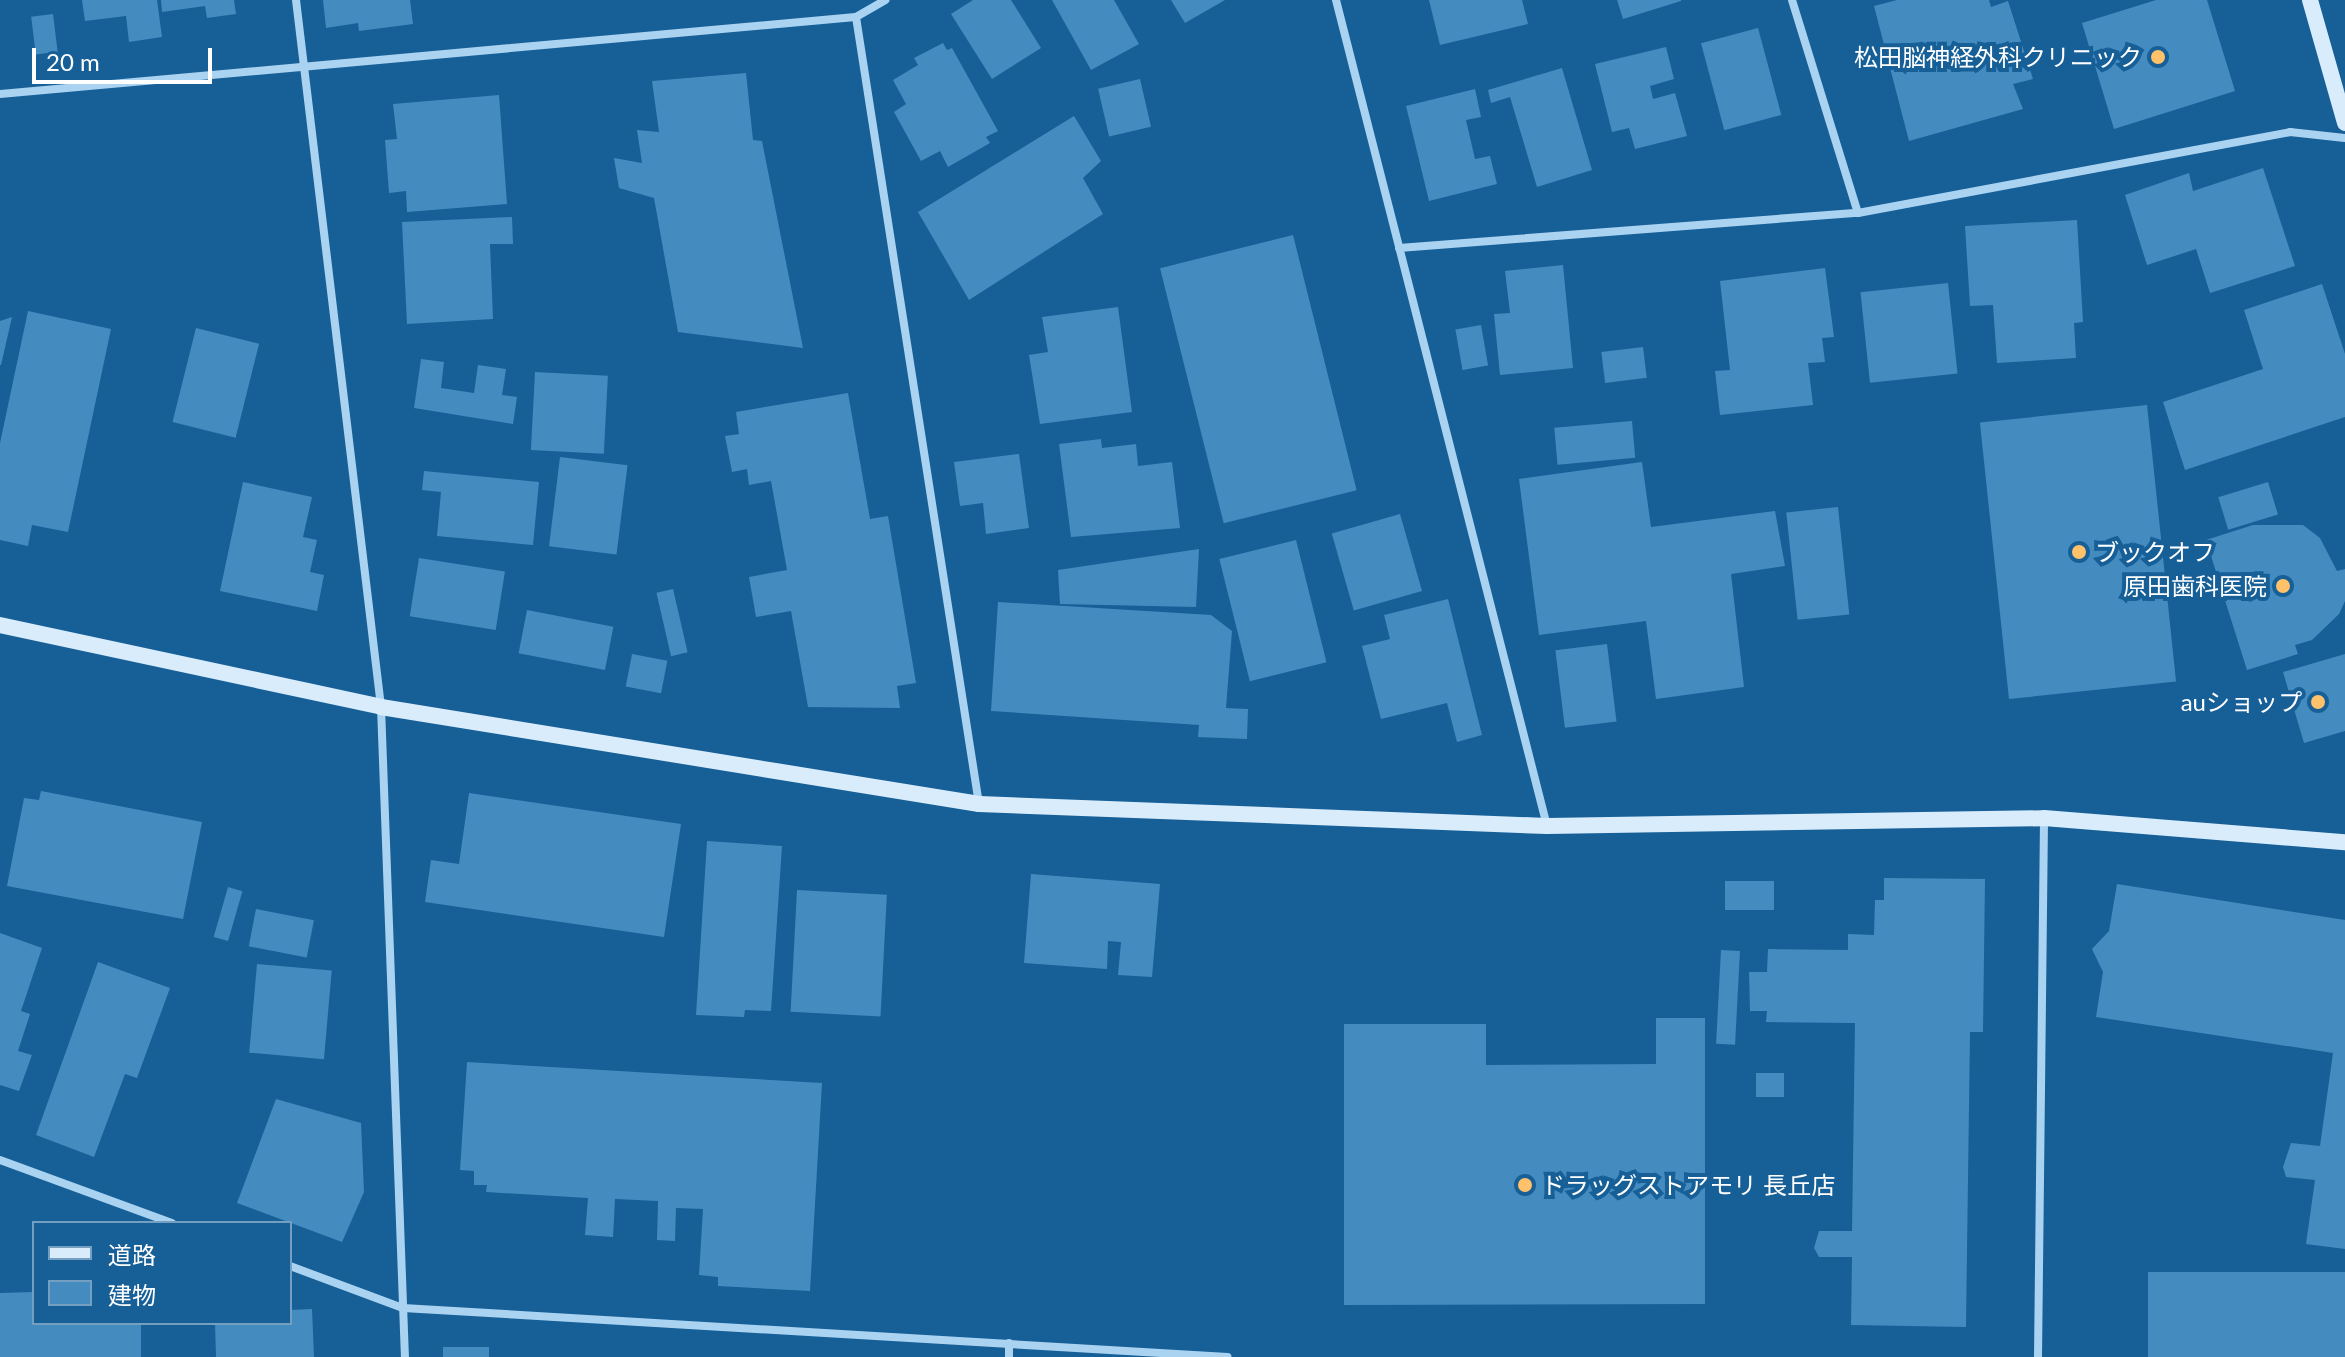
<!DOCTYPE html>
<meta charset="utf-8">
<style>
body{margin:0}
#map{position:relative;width:2345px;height:1357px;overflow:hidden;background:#175f97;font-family:Lato,"Noto Sans JP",sans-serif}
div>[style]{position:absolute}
.building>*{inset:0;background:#448bc0;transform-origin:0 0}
.street>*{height:8px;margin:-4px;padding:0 4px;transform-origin:4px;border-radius:4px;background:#aad3f1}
.secondary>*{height:16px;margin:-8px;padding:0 8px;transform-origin:8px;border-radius:8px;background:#d8ecfc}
.dots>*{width:22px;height:22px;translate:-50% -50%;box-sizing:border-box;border:4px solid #175f97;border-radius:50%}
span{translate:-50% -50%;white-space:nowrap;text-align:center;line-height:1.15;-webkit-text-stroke:8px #175f97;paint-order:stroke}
.poi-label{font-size:24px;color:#fff}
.right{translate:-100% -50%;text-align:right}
.left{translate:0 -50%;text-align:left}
.legend{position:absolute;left:32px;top:1221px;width:260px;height:104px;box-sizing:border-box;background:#175f97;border:2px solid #749fc1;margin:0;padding:10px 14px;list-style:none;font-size:24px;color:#fff}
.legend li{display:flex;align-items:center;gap:16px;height:40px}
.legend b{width:40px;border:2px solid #749fc1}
.scale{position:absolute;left:32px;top:48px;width:180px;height:36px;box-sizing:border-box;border:4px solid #fff;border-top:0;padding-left:10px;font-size:24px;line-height:28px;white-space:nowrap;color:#fff;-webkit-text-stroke:6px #175f97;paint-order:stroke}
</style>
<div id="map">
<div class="building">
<div style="clip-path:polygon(82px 0,157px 0,162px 37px,129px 42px,126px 16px,85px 21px)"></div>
<div style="clip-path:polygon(161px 0,234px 0,236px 14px,207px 18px,205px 6px,162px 12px)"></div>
<div style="clip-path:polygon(323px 0,410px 0,413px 24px,359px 31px,358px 23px,326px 28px)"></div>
<div style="clip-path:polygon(973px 0,1011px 0,1041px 48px,992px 79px,951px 14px)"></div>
<div style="clip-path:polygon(1052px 0,1114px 0,1139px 44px,1091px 70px)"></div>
<div style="clip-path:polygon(1171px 0,1225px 0,1185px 23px)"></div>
<div style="clip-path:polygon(1429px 0,1522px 0,1528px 24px,1440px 45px)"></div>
<div style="clip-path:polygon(1617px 0,1681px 0,1681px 1px,1623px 19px)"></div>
<div style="clip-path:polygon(1897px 0,1989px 0,1991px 7px,2008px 1px,2033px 79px,2013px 84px,2023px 109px,1909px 141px,1874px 6px)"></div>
<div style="clip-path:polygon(2156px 0,2207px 0,2235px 91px,2114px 129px,2082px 23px)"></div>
<div style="left:53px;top:14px;width:38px;height:22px;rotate:83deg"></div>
<div style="left:1758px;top:28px;width:90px;height:59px;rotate:75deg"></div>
<div style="clip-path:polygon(943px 43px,947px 50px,952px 48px,998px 131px,986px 137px,990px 143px,948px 167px,940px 151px,921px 161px,894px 112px,906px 104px,893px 80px,918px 65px,914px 58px)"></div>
<div style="clip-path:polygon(1666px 47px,1674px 79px,1650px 86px,1653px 99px,1675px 93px,1687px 136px,1635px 149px,1629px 128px,1612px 132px,1595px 64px)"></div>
<div style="clip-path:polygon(1562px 68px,1592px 170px,1537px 187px,1510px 97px,1491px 103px,1488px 90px)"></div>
<div style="clip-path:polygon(746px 73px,753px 140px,762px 141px,803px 348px,678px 332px,654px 198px,619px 188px,614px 158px,642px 163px,637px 130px,659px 132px,652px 81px)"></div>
<div style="left:1140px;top:79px;width:49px;height:43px;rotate:77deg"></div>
<div style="clip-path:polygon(1475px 89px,1481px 117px,1466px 120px,1475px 159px,1490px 156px,1497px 184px,1429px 201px,1406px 106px)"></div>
<div style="clip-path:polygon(499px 95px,507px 204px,407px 212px,406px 191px,389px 193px,385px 140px,397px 139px,393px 104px)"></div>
<div style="clip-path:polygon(1074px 116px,1101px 161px,1083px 178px,1103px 214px,969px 300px,918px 212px)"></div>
<div style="clip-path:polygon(2263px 168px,2295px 266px,2210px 293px,2196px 249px,2147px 265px,2125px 195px,2189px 173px,2193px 191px)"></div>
<div style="clip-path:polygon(512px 217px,513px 244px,490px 244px,493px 319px,407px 324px,402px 222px)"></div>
<div style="clip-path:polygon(2077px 220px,2083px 322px,2074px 323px,2076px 358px,1997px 363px,1993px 305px,1970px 306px,1965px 226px)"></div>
<div style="left:1293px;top:235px;width:263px;height:137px;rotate:76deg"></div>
<div style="clip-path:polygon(1563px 265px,1573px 368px,1500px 375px,1494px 314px,1510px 313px,1505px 271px)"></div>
<div style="clip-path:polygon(1825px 268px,1834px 337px,1822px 338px,1825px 362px,1808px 363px,1813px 405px,1720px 415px,1715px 371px,1730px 370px,1720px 281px)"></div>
<div style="left:1948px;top:283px;width:91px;height:88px;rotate:84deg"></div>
<div style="clip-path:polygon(2322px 284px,2345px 354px,2345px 417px,2185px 470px,2163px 402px,2263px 369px,2244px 310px)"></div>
<div style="clip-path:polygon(1118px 307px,1132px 412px,1040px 424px,1029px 355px,1048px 352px,1042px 317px)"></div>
<div style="clip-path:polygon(28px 311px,111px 329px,68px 532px,32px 525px,28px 546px,0 540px,0 443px)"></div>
<div style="clip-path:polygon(12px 317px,1px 365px,0 365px,0 321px)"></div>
<div style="left:1481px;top:325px;width:41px;height:26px;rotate:80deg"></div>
<div style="left:196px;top:328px;width:65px;height:97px;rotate:14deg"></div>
<div style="left:1643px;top:347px;width:31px;height:42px;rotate:83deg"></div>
<div style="clip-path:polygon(421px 359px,444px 362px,441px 388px,474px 393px,478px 365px,506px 369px,502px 395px,517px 397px,513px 424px,414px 408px)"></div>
<div style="left:535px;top:372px;width:73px;height:78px;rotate:3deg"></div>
<div style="clip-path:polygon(848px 393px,870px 519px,888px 516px,916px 683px,897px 686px,900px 708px,808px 707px,791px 611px,756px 617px,749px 577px,787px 570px,771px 481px,749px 485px,747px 469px,732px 472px,725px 436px,739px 434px,736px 412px)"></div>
<div style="left:2147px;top:405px;width:278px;height:168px;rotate:84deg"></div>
<div style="left:1632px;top:421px;width:37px;height:78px;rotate:85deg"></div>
<div style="clip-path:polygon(1101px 439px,1102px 448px,1136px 444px,1138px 466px,1172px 462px,1180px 528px,1071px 537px,1059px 444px)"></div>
<div style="clip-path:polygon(1019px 454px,1029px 528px,986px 534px,983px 503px,960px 506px,954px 462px)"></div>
<div style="left:560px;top:457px;width:68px;height:90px;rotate:7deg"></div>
<div style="clip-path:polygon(1642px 462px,1651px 527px,1775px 511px,1785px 566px,1731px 574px,1744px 687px,1656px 699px,1646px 621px,1539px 635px,1519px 479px)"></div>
<div style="clip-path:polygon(424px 471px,539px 482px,533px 545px,437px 536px,441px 492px,422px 490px)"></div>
<div style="clip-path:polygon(243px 482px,312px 497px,303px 537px,317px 540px,310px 572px,324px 575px,317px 611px,220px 591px)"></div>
<div style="left:2268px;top:482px;width:34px;height:52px;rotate:73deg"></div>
<div style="left:1838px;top:507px;width:108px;height:52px;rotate:84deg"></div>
<div style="left:1400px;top:514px;width:80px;height:71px;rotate:74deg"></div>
<div style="clip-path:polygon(2253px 525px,2303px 525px,2320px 538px,2337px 571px,2345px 569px,2345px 601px,2339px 614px,2312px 640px,2295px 645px,2298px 654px,2247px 670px,2206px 540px)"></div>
<div style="left:1296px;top:540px;width:126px;height:79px;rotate:76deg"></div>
<div style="clip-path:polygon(1199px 549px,1196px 607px,1060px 604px,1058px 570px)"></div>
<div style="left:419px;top:558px;width:87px;height:59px;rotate:9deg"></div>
<div style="left:673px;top:589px;width:65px;height:17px;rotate:77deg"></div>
<div style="clip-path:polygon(1448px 599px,1482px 735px,1457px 742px,1447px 703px,1381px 719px,1362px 646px,1390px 639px,1384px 615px)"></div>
<div style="clip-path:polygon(998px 602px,1211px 615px,1232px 631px,1226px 708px,1248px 709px,1247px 739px,1198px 737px,1199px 725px,991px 711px)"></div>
<div style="left:527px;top:610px;width:88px;height:44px;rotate:11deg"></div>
<div style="left:1607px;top:644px;width:78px;height:52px;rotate:83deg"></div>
<div style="left:632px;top:654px;width:36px;height:33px;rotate:11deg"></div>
<div style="clip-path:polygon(2345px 654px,2345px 731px,2304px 743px,2283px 672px)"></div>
<div style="clip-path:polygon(41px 791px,202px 822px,183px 919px,7px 886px,24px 798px,39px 800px)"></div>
<div style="clip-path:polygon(469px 793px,681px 824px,664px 937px,425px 902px,431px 860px,459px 864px)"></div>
<div style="clip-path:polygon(707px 841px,782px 846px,771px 1011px,745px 1010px,744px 1017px,696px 1015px)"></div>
<div style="clip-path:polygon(1031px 874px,1160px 884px,1152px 977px,1118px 975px,1121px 942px,1108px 941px,1107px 969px,1024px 963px)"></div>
<div style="clip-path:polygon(1884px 878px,1985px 879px,1983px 1032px,1970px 1032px,1966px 1327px,1851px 1325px,1852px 1257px,1819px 1257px,1814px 1248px,1819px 1231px,1852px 1231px,1855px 1023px,1766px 1022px,1767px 1011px,1750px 1011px,1749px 972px,1767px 972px,1768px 949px,1848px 950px,1848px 934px,1874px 935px,1875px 900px,1884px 900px)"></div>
<div style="left:1725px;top:881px;width:49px;height:29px"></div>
<div style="clip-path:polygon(2117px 884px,2345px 920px,2345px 1249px,2306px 1244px,2315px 1180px,2286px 1177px,2283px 1167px,2291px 1143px,2320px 1146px,2333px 1053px,2096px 1017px,2103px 972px,2092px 949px,2109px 931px)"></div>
<div style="left:228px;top:887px;width:15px;height:52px;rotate:16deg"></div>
<div style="left:797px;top:890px;width:90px;height:122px;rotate:3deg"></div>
<div style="left:256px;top:909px;width:59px;height:38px;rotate:11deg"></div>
<div style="clip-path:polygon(0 933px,42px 948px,21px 1011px,30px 1014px,18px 1051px,32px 1055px,19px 1091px,0 1085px)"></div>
<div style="left:1721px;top:950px;width:19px;height:94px;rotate:3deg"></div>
<div style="clip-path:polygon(98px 962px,170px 988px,137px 1078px,125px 1074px,94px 1157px,36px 1135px)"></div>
<div style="left:257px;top:964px;width:75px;height:89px;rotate:5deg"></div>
<div style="clip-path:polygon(1656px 1018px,1705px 1018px,1705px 1304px,1344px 1305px,1344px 1024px,1486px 1024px,1486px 1065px,1656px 1064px)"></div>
<div style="clip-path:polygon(467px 1062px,822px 1083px,810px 1291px,718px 1286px,718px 1277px,699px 1275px,703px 1209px,676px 1208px,675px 1241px,657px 1240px,658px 1201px,615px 1199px,613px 1237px,585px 1235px,588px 1198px,486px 1192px,487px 1185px,474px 1185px,474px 1171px,460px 1170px)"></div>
<div style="left:1756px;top:1073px;width:28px;height:24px"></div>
<div style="clip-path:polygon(276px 1099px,361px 1123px,364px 1192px,342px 1242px,237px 1203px)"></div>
<div style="left:2148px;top:1272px;width:197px;height:85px"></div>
<div style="clip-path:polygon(34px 1292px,34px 1323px,141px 1323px,141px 1357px,0 1357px,0 1293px)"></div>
<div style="clip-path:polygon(312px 1309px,314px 1357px,216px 1357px,215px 1323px,290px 1323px,290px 1310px)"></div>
<div style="left:443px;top:1347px;width:46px;height:10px"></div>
</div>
<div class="street">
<div style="left:296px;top:0;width:712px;rotate:83.14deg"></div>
<div style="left:381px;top:707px;width:650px;rotate:87.89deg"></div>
<div style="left:1336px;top:0;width:853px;rotate:75.67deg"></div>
<div style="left:1792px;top:0;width:223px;rotate:72.8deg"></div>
<div style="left:856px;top:17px;width:797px;rotate:81.12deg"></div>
<div style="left:0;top:94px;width:859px;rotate:-5.14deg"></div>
<div style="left:856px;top:17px;width:34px;rotate:-30deg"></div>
<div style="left:1399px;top:248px;width:460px;rotate:-4.4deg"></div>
<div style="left:1858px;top:213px;width:440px;rotate:-10.6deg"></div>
<div style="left:2290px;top:132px;width:55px;rotate:6.2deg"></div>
<div style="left:0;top:1160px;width:183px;rotate:20.1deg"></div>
<div style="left:290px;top:1266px;width:121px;rotate:20.4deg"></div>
<div style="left:403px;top:1308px;width:826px;rotate:3.4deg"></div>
<div style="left:1009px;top:1343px;width:14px;rotate:90deg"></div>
<div style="left:2038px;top:1357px;width:539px;rotate:-89.36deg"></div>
</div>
<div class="secondary">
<div style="left:2310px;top:0;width:128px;rotate:74.1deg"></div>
<div style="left:0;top:625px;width:390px;rotate:12.1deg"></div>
<div style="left:381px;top:707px;width:606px;rotate:9.21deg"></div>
<div style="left:979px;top:804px;width:568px;rotate:2.22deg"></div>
<div style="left:1547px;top:826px;width:497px;rotate:-0.9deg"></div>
<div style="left:2044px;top:818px;width:302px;rotate:4.6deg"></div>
</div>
<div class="dots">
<div style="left:2158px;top:57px;background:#ffc16a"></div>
<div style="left:2079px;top:552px;background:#ffc16a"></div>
<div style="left:2283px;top:586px;background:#ffc16a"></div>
<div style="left:2318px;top:702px;background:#ffc16a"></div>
<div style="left:1525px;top:1185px;background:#ffc16a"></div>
</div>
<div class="poi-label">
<span class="right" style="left:2142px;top:57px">松田脳神経外科クリニック</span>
<span class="left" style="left:2095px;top:552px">ブックオフ</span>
<span class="right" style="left:2267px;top:586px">原田歯科医院</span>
<span class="right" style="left:2302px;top:702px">auショップ</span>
<span class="left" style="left:1541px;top:1185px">ドラッグストアモリ 長丘店</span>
</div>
<ul class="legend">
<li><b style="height:10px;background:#d8ecfc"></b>道路</li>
<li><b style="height:22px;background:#448bc0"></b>建物</li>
</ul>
<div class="scale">20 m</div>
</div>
